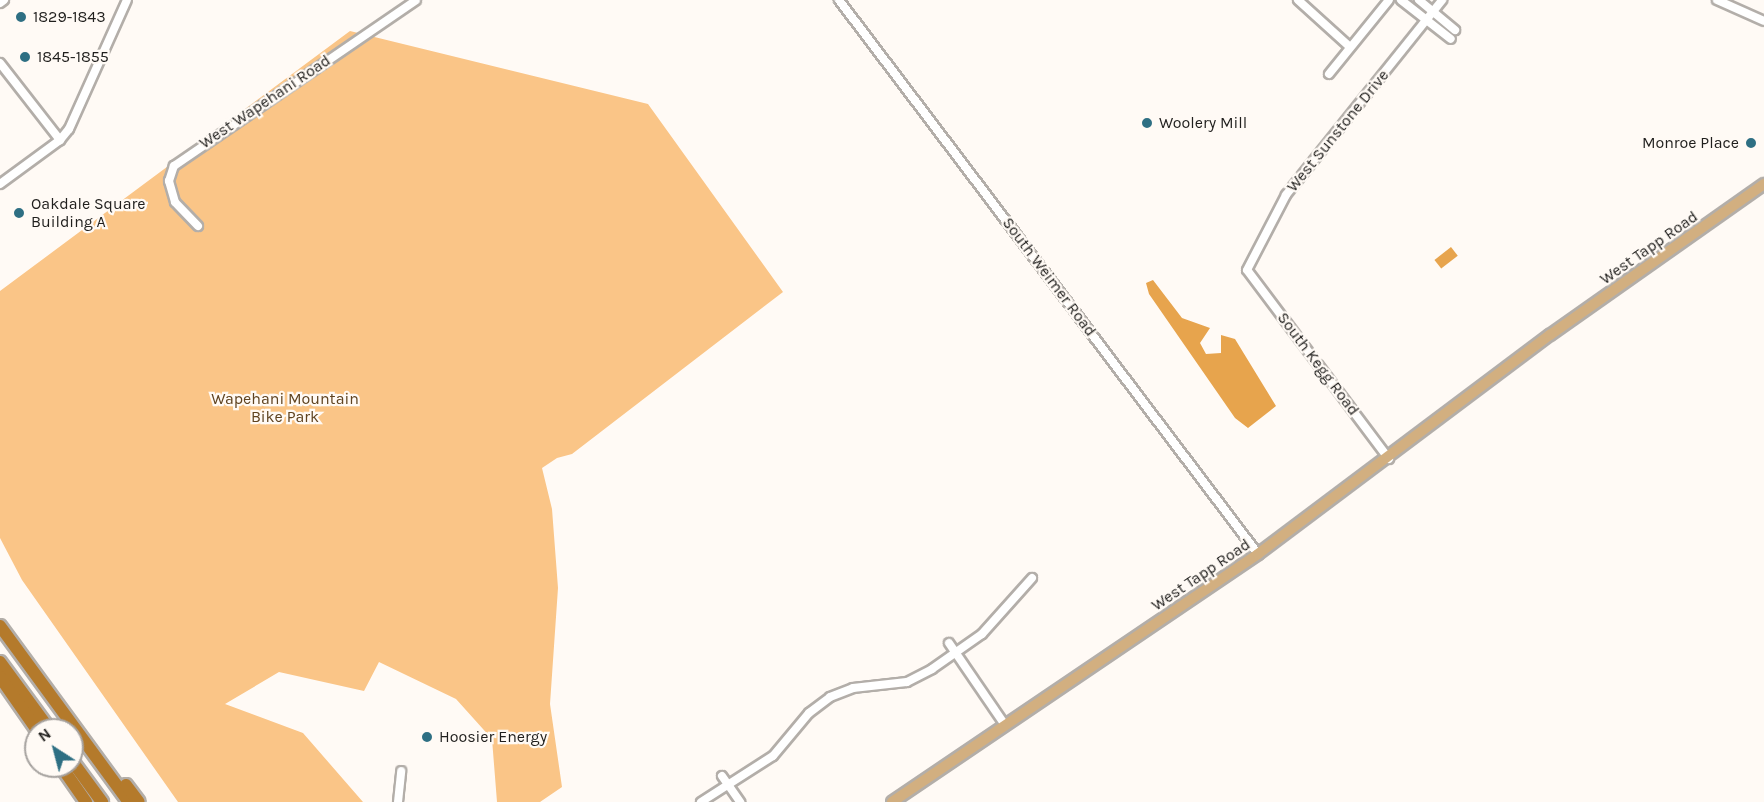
<!DOCTYPE html>
<style>
body{margin:0}
#map{position:relative;width:1764px;height:802px;overflow:hidden;background:#fffaf5;font-family:Karla,sans-serif}
div>[style]{position:absolute}
.green>*{inset:0;background:#fac587}
.water>*{inset:0;background:#e7a44d;transform-origin:0 0}
.roads{filter:drop-shadow(2px 0 #b3aea9) drop-shadow(-2px 0 #b3aea9) drop-shadow(0 2px #b3aea9) drop-shadow(0 -2px #b3aea9)}
.minor>*{height:8px;margin:-4px;padding:0 4px;transform-origin:4px;border-radius:4px;background:#fff}
.major>*{height:10px;margin:-5px;padding:0 5px;transform-origin:5px;border-radius:5px;background:#d2af80}
.highway>*{height:12px;margin:-6px;padding:0 6px;transform-origin:6px;border-radius:6px;background:#b47a2b}
.dots>*{width:16px;height:16px;translate:-50% -50%;box-sizing:border-box;border:3px solid #fffaf5;border-radius:50%}
span{translate:-50% -50%;white-space:nowrap;text-align:center;line-height:1.15;-webkit-text-stroke:4.5px #fffaf5;paint-order:stroke}
.poi-label{font-size:16px;color:#201f1d}
.left{translate:0 -50%;text-align:left}
.right{translate:-100% -50%;text-align:right}
.street-label{font-size:16px;color:#201f1d}
.park-label{font-size:16px;color:#5f4320}
.north{position:absolute;left:24px;top:718px;width:60px;height:60px;box-sizing:border-box;background:#fffaf5;border:2px solid #a6a29f;border-radius:50%;rotate:324deg;font-size:16px;font-weight:700;line-height:24px;text-align:center;color:#201f1d}
.north::after{content:'';display:block;margin:auto;width:21px;height:27px;background:#2e6f83;clip-path:polygon(50% 0,100% 100%,50% 72%,0 100%)}
</style>
<div id="map">
<div class="green">
<div style="clip-path:polygon(350px 31px,648px 104px,783px 292px,572px 454px,557px 458px,542px 468px,552px 509px,558px 588px,550px 704px,562px 787px,540px 802px,497px 802px,492px 739px,456px 699px,379px 662px,364px 691px,279px 672px,225px 704px,303px 733px,363px 802px,178px 802px,22px 580px,0 538px,0 291px)"></div>
</div>
<div class="water">
<div style="left:1451px;top:247px;width:11px;height:21px;rotate:52deg"></div>
<div style="clip-path:polygon(1153px 280px,1182px 318px,1210px 328px,1200px 343px,1206px 354px,1221px 353px,1221px 335px,1235px 339px,1276px 406px,1248px 428px,1235px 418px,1149px 294px,1146px 283px)"></div>
</div>
<div class="roads">
<div class="minor">
<div style="left:839px;top:0;width:695px;rotate:52.9deg"></div>
<div style="left:1298px;top:0;width:70px;rotate:42.1deg"></div>
<div style="left:1401px;top:0;width:63px;rotate:38deg"></div>
<div style="left:1419px;top:0;width:47px;rotate:39.8deg"></div>
<div style="left:1717px;top:0;width:51px;rotate:24.1deg"></div>
<div style="left:0;top:3px;width:5px;rotate:-37deg"></div>
<div style="left:0;top:63px;width:98px;rotate:52.1deg"></div>
<div style="left:1329px;top:74px;width:95px;rotate:-51deg"></div>
<div style="left:0;top:184px;width:74px;rotate:-36.3deg"></div>
<div style="left:60px;top:140px;width:14px;rotate:-51deg"></div>
<div style="left:69px;top:129px;width:141px;rotate:-65.8deg"></div>
<div style="left:198px;top:226px;width:33px;rotate:-134deg"></div>
<div style="left:175px;top:202px;width:22px;rotate:-106deg"></div>
<div style="left:169px;top:181px;width:16px;rotate:-72deg"></div>
<div style="left:174px;top:166px;width:293px;rotate:-34.4deg"></div>
<div style="left:1389px;top:459px;width:236px;rotate:-126.9deg"></div>
<div style="left:1247px;top:270px;width:85px;rotate:-62.5deg"></div>
<div style="left:1286px;top:195px;width:250px;rotate:-51.3deg"></div>
<div style="left:949px;top:643px;width:99px;rotate:55.7deg"></div>
<div style="left:722px;top:776px;width:32px;rotate:55deg"></div>
<div style="left:398px;top:802px;width:31px;rotate:-84deg"></div>
<div style="left:701px;top:802px;width:85px;rotate:-32.6deg"></div>
<div style="left:773px;top:756px;width:56px;rotate:-50.1deg"></div>
<div style="left:809px;top:713px;width:26px;rotate:-37deg"></div>
<div style="left:830px;top:697px;width:25px;rotate:-21deg"></div>
<div style="left:853px;top:688px;width:54px;rotate:-6.3deg"></div>
<div style="left:907px;top:682px;width:28px;rotate:-27deg"></div>
<div style="left:932px;top:669px;width:61px;rotate:-35deg"></div>
<div style="left:982px;top:634px;width:75px;rotate:-48.2deg"></div>
</div>
<div class="major">
<div style="left:892px;top:802px;width:442px;rotate:-34.1deg"></div>
<div style="left:1258px;top:554px;width:365px;rotate:-36.9deg"></div>
<div style="left:1550px;top:335px;width:262px;rotate:-35.2deg"></div>
</div>
<div class="highway">
<div style="left:0;top:626px;width:218px;rotate:53.8deg"></div>
<div style="left:0;top:662px;width:84px;rotate:53.7deg"></div>
<div style="left:0;top:677px;width:65px;rotate:55.1deg"></div>
<div style="left:72px;top:761px;width:51px;rotate:53.8deg"></div>
<div style="left:61px;top:766px;width:44px;rotate:55.2deg"></div>
<div style="left:126px;top:785px;width:21px;rotate:53deg"></div>
</div>
</div>
<div class="dots">
<div style="left:21px;top:17px;background:#2e6f83"></div>
<div style="left:25px;top:57px;background:#2e6f83"></div>
<div style="left:1147px;top:123px;background:#2e6f83"></div>
<div style="left:1751px;top:143px;background:#2e6f83"></div>
<div style="left:19px;top:213px;background:#2e6f83"></div>
<div style="left:427px;top:737px;background:#2e6f83"></div>
</div>
<div class="poi-label">
<span class="left" style="left:33px;top:17px">1829-1843</span>
<span class="left" style="left:37px;top:57px">1845-1855</span>
<span class="left" style="left:1159px;top:123px">Woolery Mill</span>
<span class="right" style="left:1739px;top:143px">Monroe Place</span>
<span class="left" style="left:31px;top:213px">Oakdale Square<br>Building A</span>
<span class="left" style="left:439px;top:737px">Hoosier Energy</span>
</div>
<div class="street-label">
<span style="left:265px;top:102px;rotate:-34deg">West Wapehani Road</span>
<span style="left:1338px;top:131px;rotate:-51deg">West Sunstone Drive</span>
<span style="left:1649px;top:248px;rotate:-35deg">West Tapp Road</span>
<span style="left:1049px;top:277px;rotate:53deg">South Weimer Road</span>
<span style="left:1318px;top:364px;rotate:53deg">South Kegg Road</span>
<span style="left:1201px;top:575px;rotate:-34deg">West Tapp Road</span>
</div>
<div class="park-label">
<span style="left:285px;top:408px">Wapehani Mountain<br>Bike Park</span>
</div>
<div class="north">N</div>
</div>
